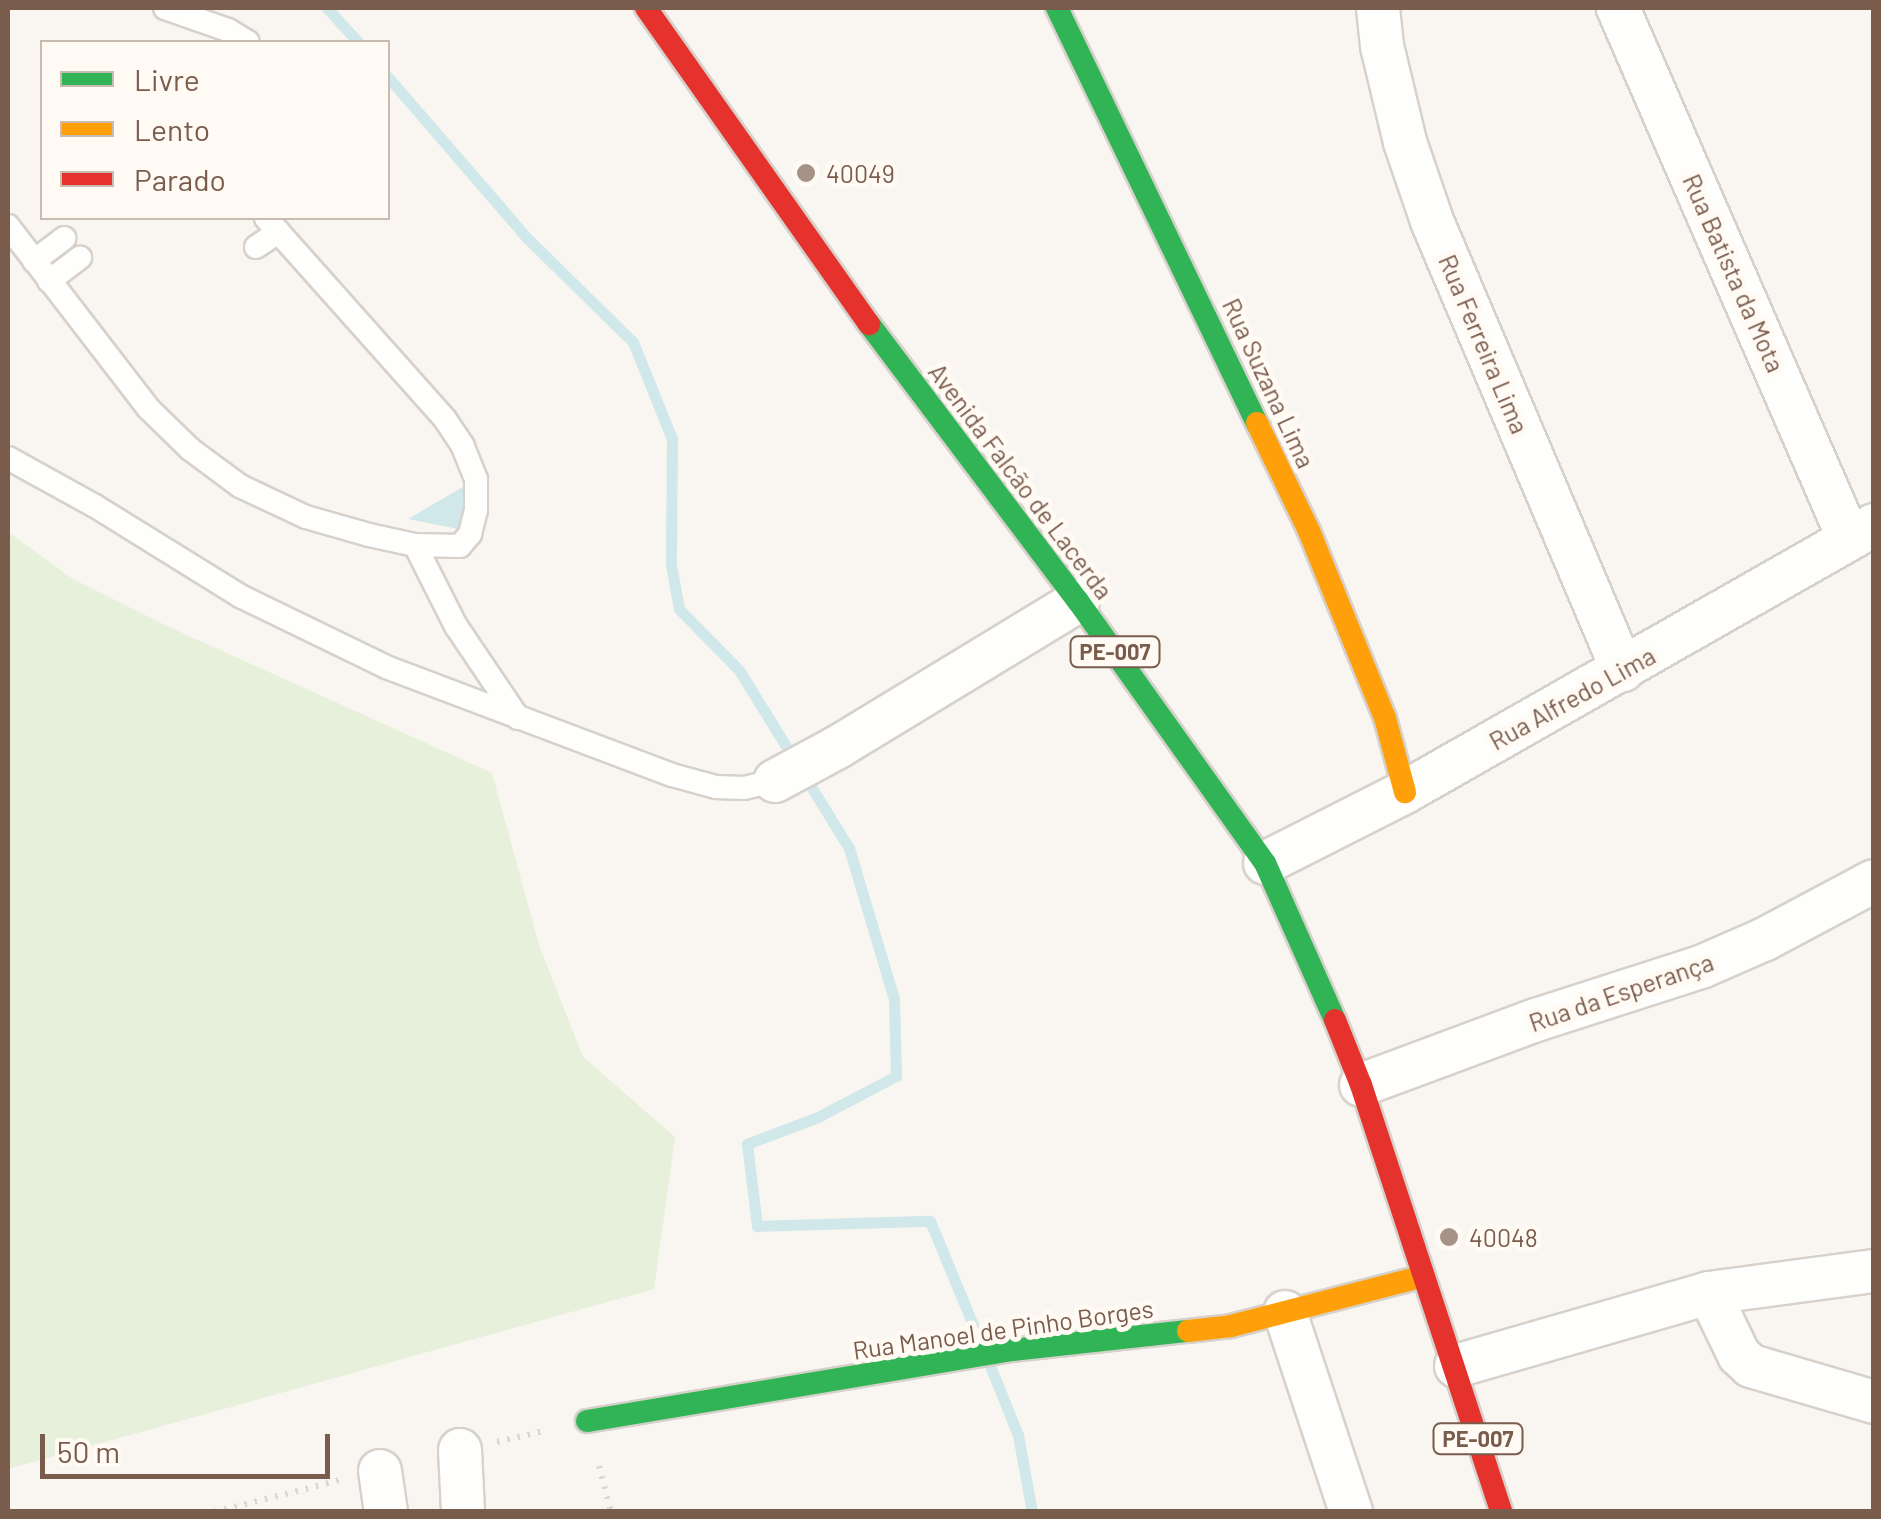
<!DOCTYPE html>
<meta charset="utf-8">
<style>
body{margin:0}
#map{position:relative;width:1881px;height:1519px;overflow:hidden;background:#f9f5f0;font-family:Barlow,sans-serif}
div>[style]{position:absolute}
.green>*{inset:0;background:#e7f0db}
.water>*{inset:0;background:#d0e8ea}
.stream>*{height:11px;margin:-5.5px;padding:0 5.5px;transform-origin:5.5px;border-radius:5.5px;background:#d0e8ea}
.path>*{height:6px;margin-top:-3px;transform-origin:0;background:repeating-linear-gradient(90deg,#dcd5d0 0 2.5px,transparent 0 10.5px)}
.roads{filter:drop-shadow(2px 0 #d7d1cb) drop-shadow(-2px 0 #d7d1cb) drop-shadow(0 2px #d7d1cb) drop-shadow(0 -2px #d7d1cb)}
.lane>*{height:22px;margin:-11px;padding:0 11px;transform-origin:11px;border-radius:11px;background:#fefefd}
.street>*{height:42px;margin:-21px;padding:0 21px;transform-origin:21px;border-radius:21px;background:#fefefd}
.fast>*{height:22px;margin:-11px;padding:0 11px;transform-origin:11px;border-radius:11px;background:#30b455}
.slow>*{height:22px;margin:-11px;padding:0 11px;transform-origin:11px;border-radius:11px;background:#ff9f0a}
.jam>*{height:22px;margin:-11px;padding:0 11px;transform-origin:11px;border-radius:11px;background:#e5322d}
.dots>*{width:28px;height:28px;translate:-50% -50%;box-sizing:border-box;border:5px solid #fffaf3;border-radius:50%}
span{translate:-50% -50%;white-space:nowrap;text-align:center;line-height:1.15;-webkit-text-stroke:10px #fffaf3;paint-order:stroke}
.shield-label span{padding:2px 8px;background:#fffaf3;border:2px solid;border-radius:8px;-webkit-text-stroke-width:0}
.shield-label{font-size:22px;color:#7a5c4d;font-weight:700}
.poi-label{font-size:25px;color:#7a5c4d}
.left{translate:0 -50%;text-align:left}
.street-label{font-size:25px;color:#7a5c4d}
.frame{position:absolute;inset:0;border:10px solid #7a5c4d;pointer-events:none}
.legend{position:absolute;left:40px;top:40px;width:350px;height:180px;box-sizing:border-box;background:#fffaf3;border:2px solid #cabbb1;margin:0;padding:12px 18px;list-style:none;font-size:30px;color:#7a5c4d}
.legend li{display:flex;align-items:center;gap:20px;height:50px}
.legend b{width:50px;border:2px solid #cabbb1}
.scale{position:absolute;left:40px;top:1434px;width:290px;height:45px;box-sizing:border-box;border:5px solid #7a5c4d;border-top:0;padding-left:12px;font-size:30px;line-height:35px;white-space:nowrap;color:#7a5c4d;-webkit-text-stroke:8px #fffaf3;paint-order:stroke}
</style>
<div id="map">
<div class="green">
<div style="clip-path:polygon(8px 532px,73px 579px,167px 626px,492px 773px,539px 945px,583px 1057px,675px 1137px,654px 1289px,8px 1469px)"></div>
</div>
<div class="water">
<div style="clip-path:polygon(468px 484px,463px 530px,408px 519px)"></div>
</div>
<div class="stream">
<div style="left:327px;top:8px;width:46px;rotate:47.6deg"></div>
<div style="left:388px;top:77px;width:211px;rotate:49.2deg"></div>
<div style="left:526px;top:237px;width:150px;rotate:44.5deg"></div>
<div style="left:633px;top:342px;width:105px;rotate:68.1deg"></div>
<div style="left:672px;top:439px;width:126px;rotate:90.5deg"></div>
<div style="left:671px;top:565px;width:45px;rotate:79.7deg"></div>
<div style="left:679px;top:609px;width:86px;rotate:45.5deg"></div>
<div style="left:739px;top:670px;width:209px;rotate:58.3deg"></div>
<div style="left:849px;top:848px;width:158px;rotate:73.4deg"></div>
<div style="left:894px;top:999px;width:77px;rotate:88.5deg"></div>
<div style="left:896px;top:1076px;width:88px;rotate:152.3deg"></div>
<div style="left:818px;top:1117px;width:76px;rotate:159.2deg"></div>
<div style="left:747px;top:1144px;width:83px;rotate:83deg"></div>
<div style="left:757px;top:1226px;width:173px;rotate:-1.7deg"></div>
<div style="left:930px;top:1221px;width:131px;rotate:67.5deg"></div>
<div style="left:991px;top:1368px;width:72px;rotate:68.1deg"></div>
<div style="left:1018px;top:1435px;width:78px;rotate:79.7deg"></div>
</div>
<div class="path">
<div style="left:497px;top:1442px;width:47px;rotate:-13.4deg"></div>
<div style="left:599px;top:1466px;width:48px;rotate:75.4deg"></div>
<div style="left:214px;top:1512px;width:134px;rotate:-14.2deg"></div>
</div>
<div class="roads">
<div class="lane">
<div style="left:165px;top:8px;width:67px;rotate:19.2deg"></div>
<div style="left:228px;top:30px;width:23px;rotate:31deg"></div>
<div style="left:8px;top:226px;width:230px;rotate:52.4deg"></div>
<div style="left:148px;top:408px;width:59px;rotate:44.3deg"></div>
<div style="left:190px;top:449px;width:62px;rotate:36.5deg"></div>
<div style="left:240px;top:486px;width:73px;rotate:25.2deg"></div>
<div style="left:306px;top:517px;width:66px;rotate:15.9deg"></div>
<div style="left:369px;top:535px;width:47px;rotate:12.3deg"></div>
<div style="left:415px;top:545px;width:45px;rotate:1.3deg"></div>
<div style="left:460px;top:546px;width:16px;rotate:-50deg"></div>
<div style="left:470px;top:534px;width:25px;rotate:-76deg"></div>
<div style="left:476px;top:510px;width:31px;rotate:-90deg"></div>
<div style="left:476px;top:479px;width:35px;rotate:-112deg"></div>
<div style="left:463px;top:446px;width:32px;rotate:-124deg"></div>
<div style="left:445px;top:419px;width:269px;rotate:-131.7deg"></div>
<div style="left:256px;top:247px;width:27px;rotate:-34deg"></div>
<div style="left:34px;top:261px;width:38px;rotate:-37deg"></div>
<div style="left:49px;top:281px;width:39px;rotate:-37deg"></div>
<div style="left:8px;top:458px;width:99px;rotate:28.9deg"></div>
<div style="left:95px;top:506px;width:173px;rotate:31.8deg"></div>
<div style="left:242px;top:597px;width:160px;rotate:25.9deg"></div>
<div style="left:386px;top:667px;width:306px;rotate:20.7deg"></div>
<div style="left:672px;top:775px;width:46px;rotate:15.3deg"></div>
<div style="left:716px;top:787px;width:28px;rotate:2deg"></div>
<div style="left:744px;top:788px;width:32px;rotate:-13deg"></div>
<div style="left:415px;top:545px;width:91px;rotate:63.2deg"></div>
<div style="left:456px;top:626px;width:111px;rotate:56deg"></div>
</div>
<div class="street">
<div style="left:1378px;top:8px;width:38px;rotate:84deg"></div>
<div style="left:1382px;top:46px;width:99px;rotate:76.5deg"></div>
<div style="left:1405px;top:142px;width:83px;rotate:71.1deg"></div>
<div style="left:1432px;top:221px;width:488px;rotate:67deg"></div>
<div style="left:1618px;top:8px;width:579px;rotate:66.49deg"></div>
<div style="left:775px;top:781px;width:72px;rotate:-28.4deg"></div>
<div style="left:838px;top:747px;width:281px;rotate:-31.3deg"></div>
<div style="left:1265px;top:863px;width:157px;rotate:-26.9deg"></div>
<div style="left:1405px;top:792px;width:540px;rotate:-29.65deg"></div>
<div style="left:1361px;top:1085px;width:187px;rotate:-20.4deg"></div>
<div style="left:1536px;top:1020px;width:173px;rotate:-17.8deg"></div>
<div style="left:1701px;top:967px;width:70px;rotate:-23.6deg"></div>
<div style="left:1765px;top:939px;width:123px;rotate:-28deg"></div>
<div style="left:1709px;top:1293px;width:69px;rotate:64.2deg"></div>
<div style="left:1739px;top:1355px;width:16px;rotate:43deg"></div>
<div style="left:1751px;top:1366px;width:128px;rotate:16.3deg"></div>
<div style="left:1285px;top:1312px;width:211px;rotate:71.7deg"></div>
<div style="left:1456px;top:1366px;width:263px;rotate:-16.1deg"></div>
<div style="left:1709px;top:1293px;width:166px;rotate:-7.6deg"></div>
<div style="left:460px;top:1450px;width:62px;rotate:87.2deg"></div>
<div style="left:380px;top:1471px;width:41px;rotate:81.7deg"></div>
</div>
<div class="fast">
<div style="left:1057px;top:8px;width:461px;rotate:64.3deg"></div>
<div style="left:869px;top:324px;width:347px;rotate:53deg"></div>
<div style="left:1078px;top:601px;width:322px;rotate:54.5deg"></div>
<div style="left:1265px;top:863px;width:172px;rotate:66deg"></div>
<div style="left:587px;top:1421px;width:431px;rotate:-9.5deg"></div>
<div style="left:1012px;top:1350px;width:177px;rotate:-6.2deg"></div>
</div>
<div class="slow">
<div style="left:1257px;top:423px;width:120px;rotate:64.3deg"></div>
<div style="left:1309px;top:531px;width:202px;rotate:67.9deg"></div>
<div style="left:1385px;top:718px;width:77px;rotate:74.9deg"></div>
<div style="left:1188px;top:1331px;width:43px;rotate:-6.6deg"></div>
<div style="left:1231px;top:1326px;width:199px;rotate:-14.5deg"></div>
</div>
<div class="jam">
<div style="left:646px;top:8px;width:387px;rotate:54.8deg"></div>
<div style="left:1335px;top:1020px;width:70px;rotate:68.2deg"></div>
<div style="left:1361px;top:1085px;width:449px;rotate:71.8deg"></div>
</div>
</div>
<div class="dots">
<div style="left:806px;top:173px;background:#a69286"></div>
<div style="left:1449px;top:1237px;background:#a69286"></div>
</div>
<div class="shield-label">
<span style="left:1115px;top:652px">PE-007</span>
<span style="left:1478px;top:1439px">PE-007</span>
</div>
<div class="poi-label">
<span class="left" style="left:826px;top:173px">40049</span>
<span class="left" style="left:1469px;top:1237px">40048</span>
</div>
<div class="street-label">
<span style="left:1734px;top:273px;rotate:66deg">Rua Batista da Mota</span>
<span style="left:1484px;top:344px;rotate:67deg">Rua Ferreira Lima</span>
<span style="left:1269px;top:383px;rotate:65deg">Rua Suzana Lima</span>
<span style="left:1021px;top:481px;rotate:53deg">Avenida Falcão de Lacerda</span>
<span style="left:1572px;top:698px;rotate:-29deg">Rua Alfredo Lima</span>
<span style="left:1621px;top:992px;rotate:-19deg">Rua da Esperança</span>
<span style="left:1003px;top:1329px;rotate:-8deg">Rua Manoel de Pinho Borges</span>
</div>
<div class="frame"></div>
<ul class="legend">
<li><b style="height:12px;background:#30b455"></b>Livre</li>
<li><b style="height:12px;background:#ff9f0a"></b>Lento</li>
<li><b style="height:12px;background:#e5322d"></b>Parado</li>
</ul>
<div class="scale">50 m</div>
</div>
